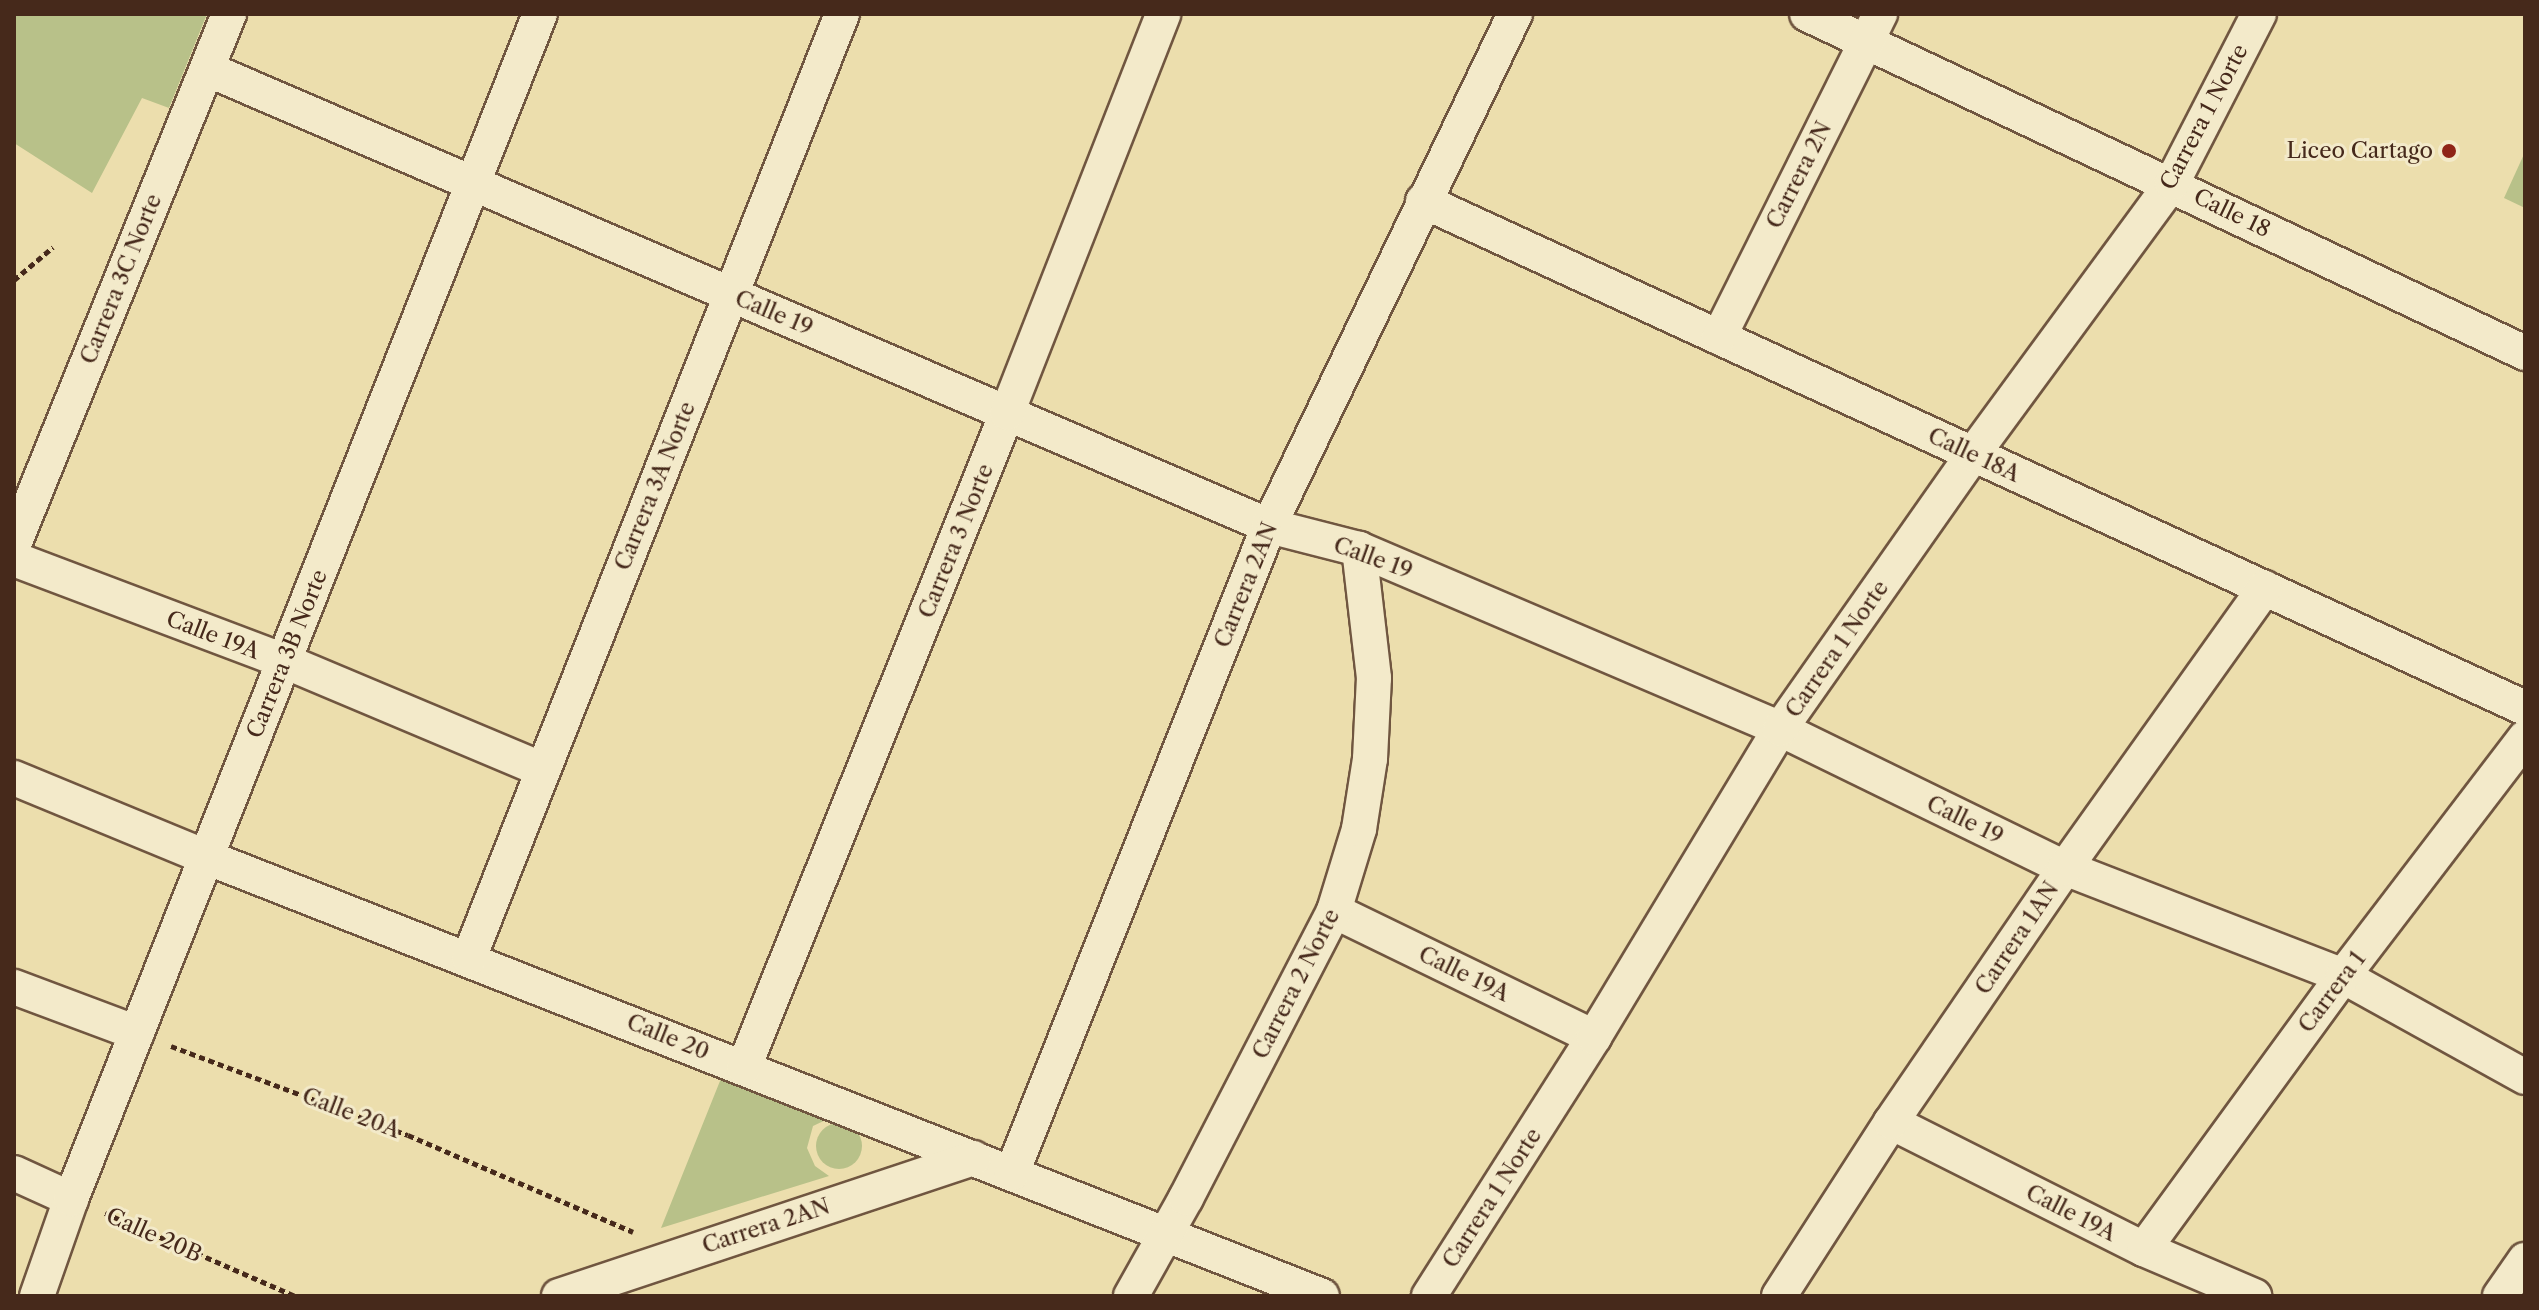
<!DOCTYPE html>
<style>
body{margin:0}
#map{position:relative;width:2539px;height:1310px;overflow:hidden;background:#ecdead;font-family:"Libre Caslon Text",serif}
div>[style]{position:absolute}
.green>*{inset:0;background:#b8c189}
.round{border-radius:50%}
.path>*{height:5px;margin-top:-2.5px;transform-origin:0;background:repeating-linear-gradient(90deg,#46291b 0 6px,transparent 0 10px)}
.roads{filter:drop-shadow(2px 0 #705640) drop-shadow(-2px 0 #705640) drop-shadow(0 2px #705640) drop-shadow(0 -2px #705640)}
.minor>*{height:34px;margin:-17px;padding:0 17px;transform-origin:17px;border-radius:17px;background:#f3eaca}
.dots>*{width:22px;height:22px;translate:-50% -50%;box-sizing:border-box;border:4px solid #f3eaca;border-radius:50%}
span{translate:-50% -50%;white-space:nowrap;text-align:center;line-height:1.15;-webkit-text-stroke:6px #f3eaca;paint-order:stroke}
.street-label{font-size:22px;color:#46291b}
.poi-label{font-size:22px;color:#46291b}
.right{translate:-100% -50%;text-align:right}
.frame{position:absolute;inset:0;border:16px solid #46291b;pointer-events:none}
</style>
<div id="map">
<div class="green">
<div style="clip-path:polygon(14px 14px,207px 14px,169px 108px,142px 98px,92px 193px,14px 143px)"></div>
<div style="clip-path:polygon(2525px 152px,2525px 208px,2504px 198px)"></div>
<div style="clip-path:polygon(722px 1076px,832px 1117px,813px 1126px,807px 1148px,815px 1166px,829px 1176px,661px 1228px)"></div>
<div class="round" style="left:816px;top:1123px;width:46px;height:46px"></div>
</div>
<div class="path">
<div style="left:14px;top:280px;width:51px;rotate:-40.2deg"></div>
<div style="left:171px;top:1046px;width:253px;rotate:20.6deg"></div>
<div style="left:408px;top:1135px;width:245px;rotate:23.3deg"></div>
<div style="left:105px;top:1213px;width:207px;rotate:23.6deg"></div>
</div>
<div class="roads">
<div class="minor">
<div style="left:1807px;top:14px;width:794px;rotate:25.27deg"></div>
<div style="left:207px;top:69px;width:1156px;rotate:23.28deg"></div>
<div style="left:1269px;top:526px;width:93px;rotate:14.3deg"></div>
<div style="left:1359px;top:549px;width:458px;rotate:23.1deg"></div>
<div style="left:1780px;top:729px;width:317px;rotate:26deg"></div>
<div style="left:2065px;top:868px;width:298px;rotate:21.2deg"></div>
<div style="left:2343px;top:976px;width:208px;rotate:29deg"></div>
<div style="left:1423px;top:201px;width:1213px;rotate:24.71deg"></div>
<div style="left:1719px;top:337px;width:361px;rotate:-63.5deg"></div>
<div style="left:14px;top:544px;width:572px;rotate:-67.92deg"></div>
<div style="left:14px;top:559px;width:289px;rotate:20.7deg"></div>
<div style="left:284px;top:661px;width:281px;rotate:22.8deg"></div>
<div style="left:14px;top:778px;width:208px;rotate:22.4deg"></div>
<div style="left:206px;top:857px;width:1199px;rotate:21.47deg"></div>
<div style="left:1334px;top:911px;width:289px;rotate:25.9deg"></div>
<div style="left:469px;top:958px;width:1015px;rotate:-68.44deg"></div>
<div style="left:14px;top:987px;width:131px;rotate:20.5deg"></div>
<div style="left:744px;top:1067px;width:705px;rotate:-68.09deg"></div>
<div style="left:1007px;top:413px;width:428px;rotate:-68.6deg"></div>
<div style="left:1891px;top:1122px;width:283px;rotate:26.7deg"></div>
<div style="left:2144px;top:1249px;width:120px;rotate:23.1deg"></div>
<div style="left:14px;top:1173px;width:63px;rotate:24.5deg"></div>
<div style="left:1012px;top:1173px;width:696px;rotate:-68.34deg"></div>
<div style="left:1269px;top:526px;width:568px;rotate:-64.34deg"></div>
<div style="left:2144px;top:1249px;width:338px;rotate:-53.9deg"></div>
<div style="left:2343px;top:976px;width:300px;rotate:-52.6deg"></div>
<div style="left:37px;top:1296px;width:103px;rotate:-70.7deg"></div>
<div style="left:71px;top:1199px;width:1274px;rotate:-68.41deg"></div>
<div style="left:559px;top:1296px;width:437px;rotate:-18.4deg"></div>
<div style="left:1131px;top:1296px;width:112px;rotate:-60.7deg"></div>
<div style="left:1186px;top:1198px;width:323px;rotate:-62.7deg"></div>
<div style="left:1334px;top:911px;width:86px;rotate:-73deg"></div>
<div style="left:1359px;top:829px;width:71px;rotate:-81.1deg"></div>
<div style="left:1370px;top:759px;width:81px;rotate:-87.2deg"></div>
<div style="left:1374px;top:678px;width:130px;rotate:-96.6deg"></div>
<div style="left:1429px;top:1296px;width:307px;rotate:-57.5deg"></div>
<div style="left:1594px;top:1037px;width:360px;rotate:-58.9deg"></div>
<div style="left:1780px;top:729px;width:336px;rotate:-54.9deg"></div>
<div style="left:1973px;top:454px;width:336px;rotate:-53.7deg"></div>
<div style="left:2172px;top:183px;width:190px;rotate:-62.8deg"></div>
<div style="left:1779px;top:1296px;width:207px;rotate:-57.2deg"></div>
<div style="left:1891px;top:1122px;width:308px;rotate:-55.6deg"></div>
<div style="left:2065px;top:868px;width:344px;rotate:-54.5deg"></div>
<div style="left:2500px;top:1296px;width:44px;rotate:-55.2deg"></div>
</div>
</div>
<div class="dots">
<div style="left:2449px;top:151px;background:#8f2418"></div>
</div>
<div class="street-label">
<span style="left:2204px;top:117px;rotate:-62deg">Carrera 1 Norte</span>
<span style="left:1799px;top:175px;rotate:-63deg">Carrera 2N</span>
<span style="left:2232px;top:213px;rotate:26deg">Calle 18</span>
<span style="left:121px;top:279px;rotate:-68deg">Carrera 3C Norte</span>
<span style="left:774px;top:313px;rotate:23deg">Calle 19</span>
<span style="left:1974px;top:455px;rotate:25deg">Calle 18A</span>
<span style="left:655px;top:486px;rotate:-68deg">Carrera 3A Norte</span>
<span style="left:956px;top:541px;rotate:-68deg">Carrera 3 Norte</span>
<span style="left:1373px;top:558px;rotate:20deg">Calle 19</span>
<span style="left:1246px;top:585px;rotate:-68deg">Carrera 2AN</span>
<span style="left:213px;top:635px;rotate:21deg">Calle 19A</span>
<span style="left:1837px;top:649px;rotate:-55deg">Carrera 1 Norte</span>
<span style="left:287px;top:654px;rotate:-68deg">Carrera 3B Norte</span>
<span style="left:1965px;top:820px;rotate:26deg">Calle 19</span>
<span style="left:2017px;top:938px;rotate:-56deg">Carrera 1AN</span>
<span style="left:1464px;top:974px;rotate:26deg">Calle 19A</span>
<span style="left:1296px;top:984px;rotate:-63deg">Carrera 2 Norte</span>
<span style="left:2332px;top:992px;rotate:-53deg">Carrera 1</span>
<span style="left:668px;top:1037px;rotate:22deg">Calle 20</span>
<span style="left:351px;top:1113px;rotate:21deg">Calle 20A</span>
<span style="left:1492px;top:1198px;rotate:-57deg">Carrera 1 Norte</span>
<span style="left:2071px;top:1213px;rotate:27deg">Calle 19A</span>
<span style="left:766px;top:1226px;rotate:-18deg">Carrera 2AN</span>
<span style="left:154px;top:1235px;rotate:24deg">Calle 20B</span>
</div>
<div class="poi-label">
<span class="right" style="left:2433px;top:151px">Liceo Cartago</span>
</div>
<div class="frame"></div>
</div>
